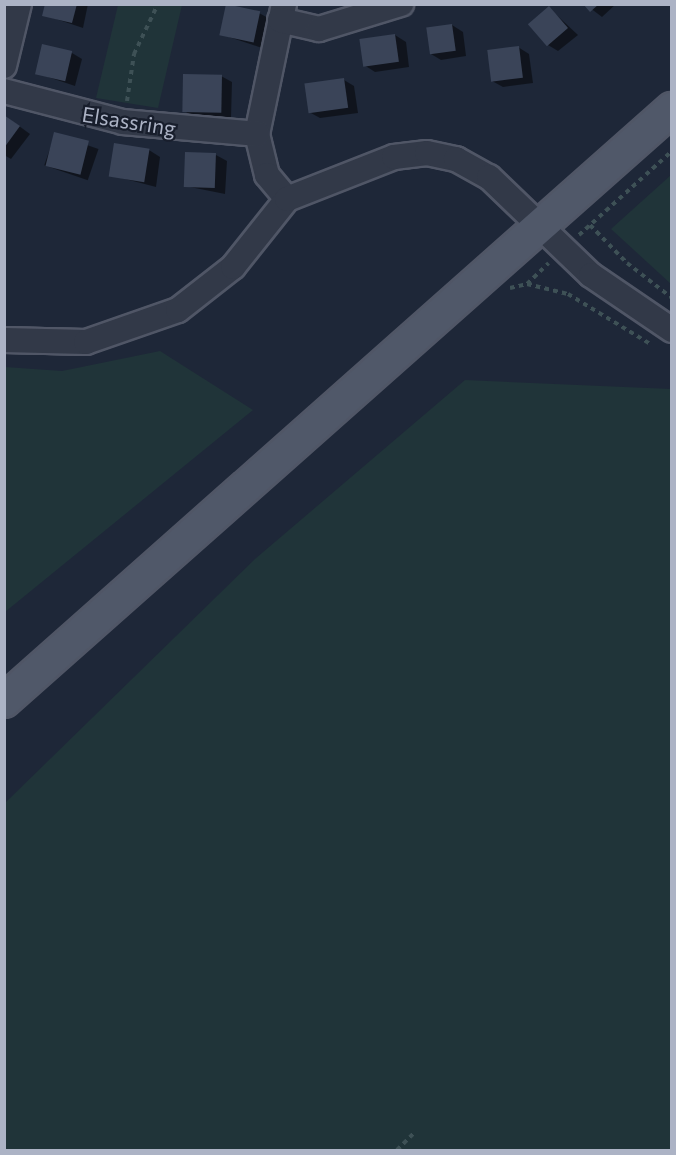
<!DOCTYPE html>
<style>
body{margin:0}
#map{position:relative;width:676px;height:1155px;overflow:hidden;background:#1e2738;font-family:Commissioner,sans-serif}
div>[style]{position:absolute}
.green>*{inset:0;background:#203439}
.shadow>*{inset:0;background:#0007;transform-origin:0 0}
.building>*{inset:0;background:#3a4458;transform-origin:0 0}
.path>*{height:4px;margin-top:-2px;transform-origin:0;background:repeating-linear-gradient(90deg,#3e5156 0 4.5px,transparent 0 9px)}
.roads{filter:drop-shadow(2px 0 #505666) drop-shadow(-2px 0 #505666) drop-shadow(0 2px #505666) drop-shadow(0 -2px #505666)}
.minor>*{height:24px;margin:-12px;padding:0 12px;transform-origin:12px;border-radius:12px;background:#323948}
.major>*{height:32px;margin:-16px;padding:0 16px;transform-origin:16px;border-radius:16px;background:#505869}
span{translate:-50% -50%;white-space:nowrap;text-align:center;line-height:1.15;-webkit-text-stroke:4.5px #181e2c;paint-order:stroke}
.street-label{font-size:21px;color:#acb3c5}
.frame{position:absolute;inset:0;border:6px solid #acb3c5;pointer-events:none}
</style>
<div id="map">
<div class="green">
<div style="clip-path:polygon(118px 5px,182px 5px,158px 108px,96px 98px)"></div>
<div style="clip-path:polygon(671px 175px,671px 284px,611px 229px)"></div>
<div style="clip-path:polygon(160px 351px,253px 410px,5px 612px,5px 367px,62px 371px)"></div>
<div style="clip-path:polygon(465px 380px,671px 389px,671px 1150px,5px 1150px,5px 803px,255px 559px)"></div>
</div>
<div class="shadow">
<div style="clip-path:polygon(46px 4px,88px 4px,83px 28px,44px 15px)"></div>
<div style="clip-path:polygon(585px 4px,616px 4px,602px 17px)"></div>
<div style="clip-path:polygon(549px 8px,578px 35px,558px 51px,548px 45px)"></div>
<div style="clip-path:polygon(259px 13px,270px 19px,262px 48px,220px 34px)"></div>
<div style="clip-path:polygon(452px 25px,463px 32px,466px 56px,441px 60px,431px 54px)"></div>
<div style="clip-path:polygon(395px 35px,406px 42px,409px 67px,375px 72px,364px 65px)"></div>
<div style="clip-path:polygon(518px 47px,529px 54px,533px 83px,503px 87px,492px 81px)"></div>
<div style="clip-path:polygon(72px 53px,82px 59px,75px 86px,36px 73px)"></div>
<div style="clip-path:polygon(221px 76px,232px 82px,231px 118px,195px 117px,184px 111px)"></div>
<div style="clip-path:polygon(344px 80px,354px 86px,358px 113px,320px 118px,309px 112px)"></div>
<div style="clip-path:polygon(4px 115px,30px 134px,11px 159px,4px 155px)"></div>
<div style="left:55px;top:134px;width:46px;height:33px;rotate:19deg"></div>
<div style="clip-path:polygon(149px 150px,160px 157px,156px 187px,110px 175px)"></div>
<div style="clip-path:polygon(216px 155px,227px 161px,225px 194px,185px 186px)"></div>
</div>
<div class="building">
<div style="clip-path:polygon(45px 4px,77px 4px,72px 23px,42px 16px)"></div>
<div style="left:226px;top:4px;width:35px;height:32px;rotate:12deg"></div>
<div style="clip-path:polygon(583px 4px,599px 4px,590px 12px)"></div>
<div style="left:549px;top:6px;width:29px;height:28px;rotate:49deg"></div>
<div style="left:452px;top:24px;width:27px;height:26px;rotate:82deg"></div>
<div style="left:395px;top:34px;width:28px;height:36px;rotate:82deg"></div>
<div style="left:42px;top:44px;width:31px;height:31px;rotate:13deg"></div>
<div style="left:519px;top:46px;width:32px;height:32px;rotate:83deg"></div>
<div style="left:183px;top:74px;width:39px;height:38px;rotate:1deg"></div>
<div style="left:344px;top:78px;width:30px;height:40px;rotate:82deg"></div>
<div style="clip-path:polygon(4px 115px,20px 126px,4px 148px)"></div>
<div style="left:54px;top:132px;width:36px;height:35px;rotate:14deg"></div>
<div style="left:114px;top:143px;width:36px;height:34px;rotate:9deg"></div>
<div style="left:185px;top:152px;width:31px;height:35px;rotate:2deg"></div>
</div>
<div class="path">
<div style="left:127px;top:101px;width:48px;rotate:-81.5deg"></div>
<div style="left:134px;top:54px;width:55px;rotate:-64.4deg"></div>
<div style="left:590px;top:225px;width:53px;rotate:45.8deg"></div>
<div style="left:627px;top:263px;width:57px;rotate:37.9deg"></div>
<div style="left:579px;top:235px;width:125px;rotate:-42.1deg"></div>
<div style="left:527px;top:284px;width:30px;rotate:-44deg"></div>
<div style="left:510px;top:288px;width:17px;rotate:-13deg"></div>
<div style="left:527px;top:284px;width:42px;rotate:13.7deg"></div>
<div style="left:568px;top:294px;width:98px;rotate:31.3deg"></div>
<div style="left:397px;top:1150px;width:27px;rotate:-45deg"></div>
</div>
<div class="roads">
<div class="minor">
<div style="left:284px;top:4px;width:133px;rotate:101.7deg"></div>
<div style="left:257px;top:134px;width:42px;rotate:76.3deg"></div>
<div style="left:267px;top:175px;width:31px;rotate:50deg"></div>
<div style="left:280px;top:20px;width:40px;rotate:13deg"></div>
<div style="left:319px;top:29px;width:86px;rotate:-17deg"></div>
<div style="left:4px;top:66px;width:64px;rotate:-76.4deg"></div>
<div style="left:4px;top:91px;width:123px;rotate:14.6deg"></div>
<div style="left:123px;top:122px;width:135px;rotate:5.1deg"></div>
<div style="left:4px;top:340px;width:82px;rotate:1.4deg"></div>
<div style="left:86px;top:342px;width:97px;rotate:-19.2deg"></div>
<div style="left:178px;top:310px;width:70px;rotate:-38deg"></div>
<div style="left:233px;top:267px;width:87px;rotate:-51.5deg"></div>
<div style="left:287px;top:199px;width:115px;rotate:-21.4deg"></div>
<div style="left:394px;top:157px;width:33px;rotate:-7deg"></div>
<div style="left:427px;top:153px;width:30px;rotate:12deg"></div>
<div style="left:456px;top:159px;width:38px;rotate:29deg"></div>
<div style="left:489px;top:177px;width:141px;rotate:43.9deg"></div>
<div style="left:591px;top:275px;width:98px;rotate:34.2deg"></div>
</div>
<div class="major">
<div style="left:4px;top:701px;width:893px;rotate:-41.55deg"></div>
</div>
</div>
<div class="street-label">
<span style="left:129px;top:121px;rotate:9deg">Elsassring</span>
</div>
<div class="frame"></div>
</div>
